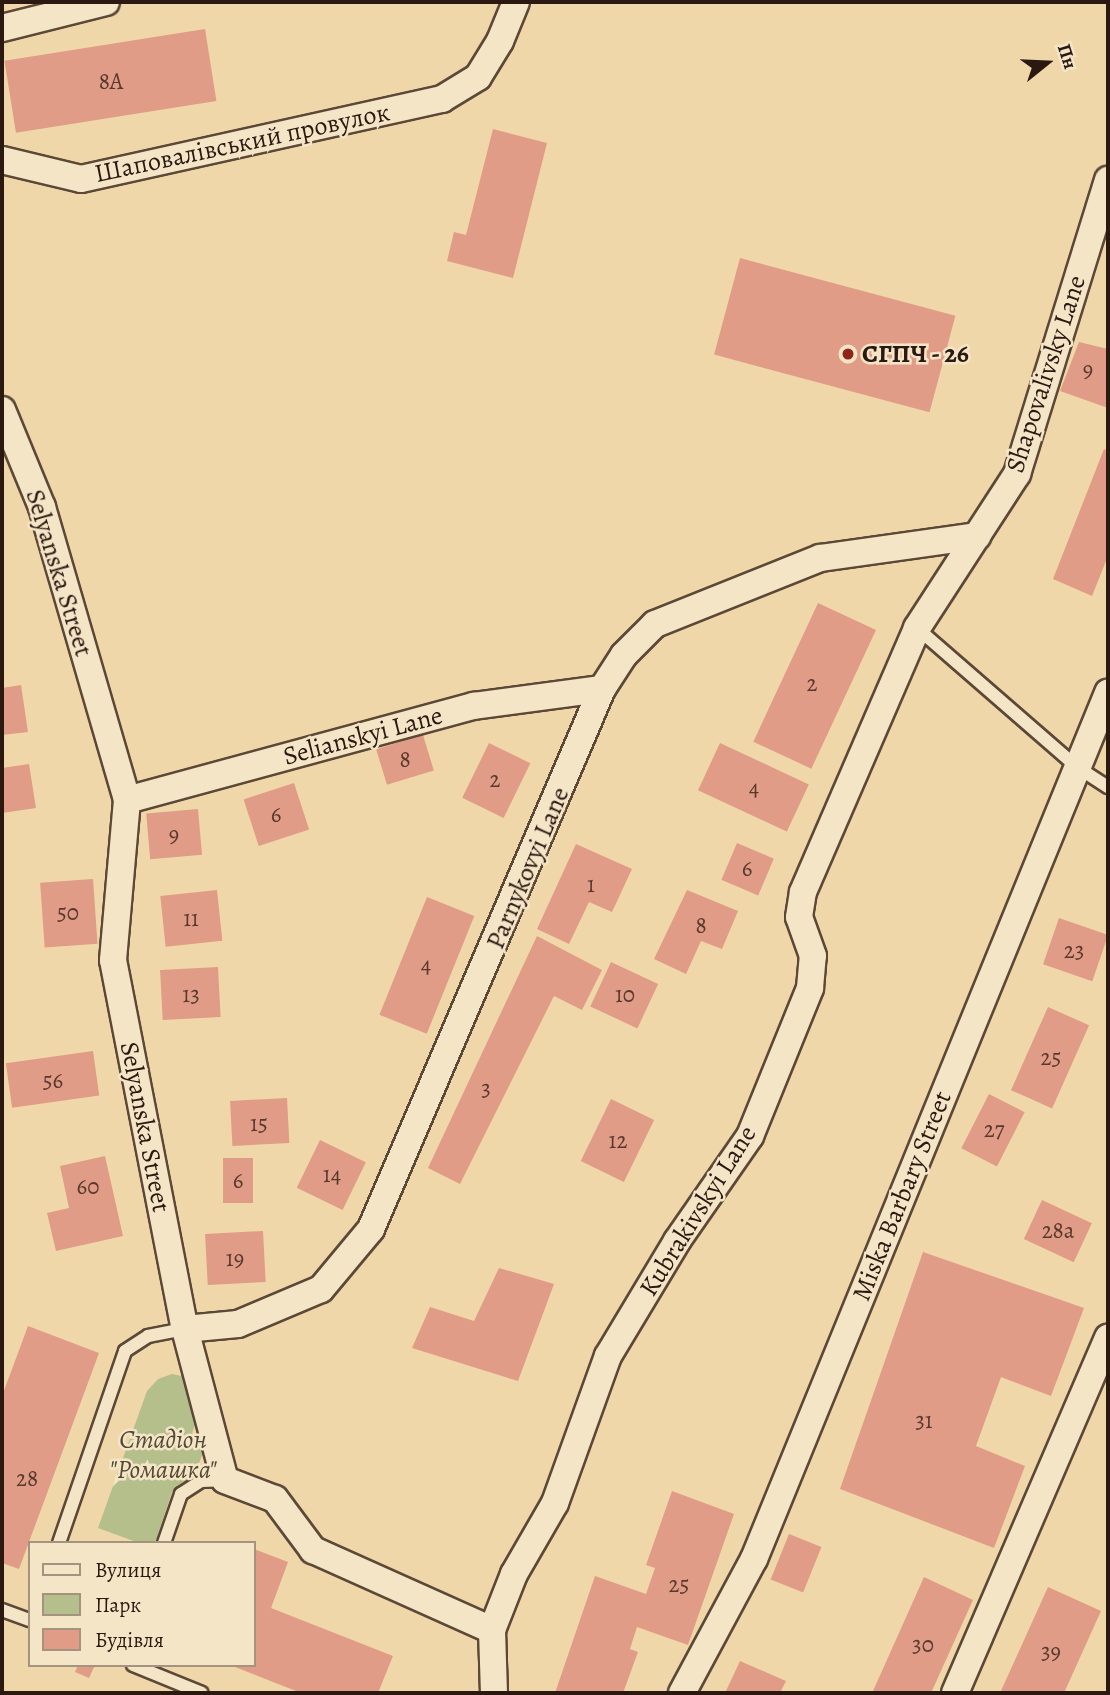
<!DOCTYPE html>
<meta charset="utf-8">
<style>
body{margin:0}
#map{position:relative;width:1110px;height:1695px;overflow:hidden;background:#f0d7a9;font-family:Alegreya,serif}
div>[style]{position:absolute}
.green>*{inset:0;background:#b4bf8c}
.building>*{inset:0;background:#e09c86;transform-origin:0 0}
.roads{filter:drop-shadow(2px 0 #5c4837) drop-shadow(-2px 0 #5c4837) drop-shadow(0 2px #5c4837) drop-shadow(0 -2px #5c4837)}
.lane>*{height:12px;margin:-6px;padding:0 6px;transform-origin:6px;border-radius:6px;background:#f5e5c7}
.street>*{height:26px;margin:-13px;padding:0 13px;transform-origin:13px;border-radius:13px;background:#f5e5c7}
.dots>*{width:19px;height:19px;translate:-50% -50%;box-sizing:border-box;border:4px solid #f5e5c7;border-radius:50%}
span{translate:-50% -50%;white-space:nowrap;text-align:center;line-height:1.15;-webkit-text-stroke:5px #f5e5c7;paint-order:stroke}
.number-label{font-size:23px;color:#58392e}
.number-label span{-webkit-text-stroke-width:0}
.street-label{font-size:26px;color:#2a1811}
.poi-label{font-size:26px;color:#2a1811;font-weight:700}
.left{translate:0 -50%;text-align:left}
.park-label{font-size:26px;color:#534a36;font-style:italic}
.frame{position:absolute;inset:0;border:4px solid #2a1811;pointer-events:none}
.legend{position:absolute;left:28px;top:1541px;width:228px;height:126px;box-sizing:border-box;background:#f5e5c7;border:2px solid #a4937e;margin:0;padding:9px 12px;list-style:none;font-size:21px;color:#2a1811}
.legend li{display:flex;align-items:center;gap:14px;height:35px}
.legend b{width:35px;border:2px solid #a4937e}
.north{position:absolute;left:1012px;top:28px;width:70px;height:70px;-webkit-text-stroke:5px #f5e5c7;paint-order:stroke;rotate:72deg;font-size:19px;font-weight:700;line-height:28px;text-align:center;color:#2a1811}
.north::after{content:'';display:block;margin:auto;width:24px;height:32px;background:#2a1811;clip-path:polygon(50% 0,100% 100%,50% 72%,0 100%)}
</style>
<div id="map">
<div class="green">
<div style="clip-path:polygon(172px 1374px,186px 1377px,198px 1417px,192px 1433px,208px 1440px,186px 1497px,172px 1492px,155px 1543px,139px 1543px,98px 1528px,147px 1391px,158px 1379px)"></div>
</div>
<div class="building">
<div style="left:205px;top:29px;width:73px;height:203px;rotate:81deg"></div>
<div style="clip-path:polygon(493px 129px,547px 143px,513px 278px,447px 261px,454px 232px,466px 235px)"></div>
<div style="left:740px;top:258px;width:223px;height:100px;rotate:15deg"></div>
<div style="clip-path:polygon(1079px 342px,1108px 349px,1108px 408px,1060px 391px)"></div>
<div style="clip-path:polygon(1104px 449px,1108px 451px,1108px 556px,1092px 596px,1053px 579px)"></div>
<div style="left:818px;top:603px;width:64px;height:153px;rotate:25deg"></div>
<div style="clip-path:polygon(21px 685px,28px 732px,2px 735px,2px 688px)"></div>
<div style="left:423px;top:735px;width:37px;height:49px;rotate:73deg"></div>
<div style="left:489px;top:743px;width:46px;height:61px;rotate:26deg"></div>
<div style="left:720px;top:743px;width:98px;height:52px;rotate:25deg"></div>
<div style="clip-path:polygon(29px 764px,36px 808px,2px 813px,2px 768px)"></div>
<div style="left:294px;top:783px;width:49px;height:53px;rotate:72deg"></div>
<div style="left:198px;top:809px;width:46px;height:52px;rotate:85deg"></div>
<div style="left:737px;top:843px;width:40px;height:40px;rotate:23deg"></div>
<div style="clip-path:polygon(576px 844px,632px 869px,612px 912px,589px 902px,569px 944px,537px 929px)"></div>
<div style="left:93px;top:879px;width:65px;height:53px;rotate:86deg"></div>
<div style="left:217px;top:890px;width:51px;height:57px;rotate:84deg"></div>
<div style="clip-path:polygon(687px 890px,738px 911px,722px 949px,701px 941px,686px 974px,654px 959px)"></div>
<div style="left:427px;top:897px;width:51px;height:127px;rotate:22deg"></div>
<div style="left:1059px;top:918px;width:52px;height:49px;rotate:19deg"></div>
<div style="clip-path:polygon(537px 936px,602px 970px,582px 1010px,554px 996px,460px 1184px,428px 1168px)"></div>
<div style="left:611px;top:962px;width:52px;height:49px;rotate:25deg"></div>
<div style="left:218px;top:967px;width:50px;height:58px;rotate:87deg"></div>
<div style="left:1048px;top:1007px;width:45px;height:91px;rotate:24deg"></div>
<div style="left:93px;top:1051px;width:45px;height:88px;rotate:82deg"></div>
<div style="left:989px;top:1094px;width:40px;height:61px;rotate:27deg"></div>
<div style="left:287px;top:1098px;width:45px;height:57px;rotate:87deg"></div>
<div style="left:611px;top:1099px;width:48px;height:69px;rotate:26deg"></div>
<div style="left:320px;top:1140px;width:51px;height:53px;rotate:26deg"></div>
<div style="clip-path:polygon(105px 1156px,123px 1236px,56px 1251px,47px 1213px,69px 1208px,60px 1166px)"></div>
<div style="left:223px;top:1158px;width:30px;height:45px"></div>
<div style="left:1042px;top:1200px;width:55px;height:43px;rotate:25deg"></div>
<div style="left:263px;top:1231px;width:51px;height:58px;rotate:87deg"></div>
<div style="clip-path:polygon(923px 1252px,1084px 1308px,1051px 1396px,1001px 1377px,976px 1446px,1025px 1466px,994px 1548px,840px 1489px)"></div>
<div style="clip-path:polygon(499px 1268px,554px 1284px,518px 1381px,412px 1348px,430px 1307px,474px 1321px)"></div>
<div style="clip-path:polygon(28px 1326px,99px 1353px,19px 1569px,2px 1563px,2px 1396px)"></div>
<div style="clip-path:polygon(672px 1491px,734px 1514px,688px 1645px,637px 1627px,630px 1649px,638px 1652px,623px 1693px,555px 1693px,595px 1576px,646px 1594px,655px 1568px,646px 1565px)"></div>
<div style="left:789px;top:1534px;width:35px;height:49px;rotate:22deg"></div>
<div style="clip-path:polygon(254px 1549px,288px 1562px,271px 1608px,393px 1656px,378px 1693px,301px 1693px,230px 1665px,254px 1665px)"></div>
<div style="clip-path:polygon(924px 1577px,973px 1600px,931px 1693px,877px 1693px,873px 1691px)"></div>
<div style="clip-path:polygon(1048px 1587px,1101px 1611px,1064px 1693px,1000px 1693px)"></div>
<div style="clip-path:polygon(740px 1661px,786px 1681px,780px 1693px,725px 1693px)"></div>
<div style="clip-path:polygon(78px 1665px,95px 1665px,89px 1678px,75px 1672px)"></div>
</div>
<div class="roads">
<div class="lane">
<div style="left:917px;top:628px;width:212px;rotate:41deg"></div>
<div style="left:1077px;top:767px;width:37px;rotate:33deg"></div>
<div style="left:59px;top:1543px;width:203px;rotate:-71deg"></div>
<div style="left:125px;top:1351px;width:27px;rotate:-33deg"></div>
<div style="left:148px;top:1336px;width:38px;rotate:-11deg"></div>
<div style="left:164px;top:1543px;width:52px;rotate:-70.9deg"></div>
<div style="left:181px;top:1494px;width:24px;rotate:-33deg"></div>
<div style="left:201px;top:1481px;width:24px;rotate:-2deg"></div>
<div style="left:2px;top:1610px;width:30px;rotate:20deg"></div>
<div style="left:133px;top:1665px;width:74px;rotate:22.1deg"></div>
</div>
<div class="street">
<div style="left:2px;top:28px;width:107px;rotate:-14deg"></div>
<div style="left:2px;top:160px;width:81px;rotate:13.5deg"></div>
<div style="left:81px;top:179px;width:370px;rotate:-12.5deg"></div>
<div style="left:442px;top:99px;width:42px;rotate:-31.4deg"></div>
<div style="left:478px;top:77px;width:42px;rotate:-58.6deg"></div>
<div style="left:500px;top:41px;width:42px;rotate:-67.7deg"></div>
<div style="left:2px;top:410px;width:105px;rotate:67.6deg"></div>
<div style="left:42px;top:507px;width:305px;rotate:73.8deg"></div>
<div style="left:127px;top:800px;width:161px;rotate:95deg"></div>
<div style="left:113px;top:960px;width:376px;rotate:79deg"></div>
<div style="left:185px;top:1329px;width:156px;rotate:75.2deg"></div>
<div style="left:225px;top:1480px;width:53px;rotate:20.8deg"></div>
<div style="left:275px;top:1499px;width:64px;rotate:53.3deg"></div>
<div style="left:313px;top:1550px;width:196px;rotate:24.1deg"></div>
<div style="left:492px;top:1630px;width:63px;rotate:88.2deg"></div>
<div style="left:127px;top:800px;width:360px;rotate:-15.2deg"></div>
<div style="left:474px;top:706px;width:129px;rotate:-7.6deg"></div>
<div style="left:185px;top:1329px;width:53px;rotate:-5.4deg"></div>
<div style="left:238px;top:1324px;width:90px;rotate:-22.9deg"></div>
<div style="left:321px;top:1289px;width:78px;rotate:-50.2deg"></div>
<div style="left:371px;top:1229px;width:587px;rotate:-66.84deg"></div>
<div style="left:602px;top:689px;width:40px;rotate:-57.1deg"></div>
<div style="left:624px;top:655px;width:44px;rotate:-45deg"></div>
<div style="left:655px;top:624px;width:178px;rotate:-21.8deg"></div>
<div style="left:820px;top:558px;width:159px;rotate:-8deg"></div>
<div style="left:492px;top:1630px;width:60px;rotate:-68.6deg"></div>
<div style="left:514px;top:1574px;width:82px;rotate:-60deg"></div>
<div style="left:555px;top:1503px;width:156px;rotate:-70.2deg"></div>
<div style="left:608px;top:1356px;width:134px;rotate:-59deg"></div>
<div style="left:677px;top:1241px;width:128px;rotate:-55.2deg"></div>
<div style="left:750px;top:1136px;width:160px;rotate:-67.9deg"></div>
<div style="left:810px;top:988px;width:32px;rotate:-85deg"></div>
<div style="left:813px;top:956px;width:41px;rotate:-109.7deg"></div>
<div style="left:799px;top:917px;width:25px;rotate:-81deg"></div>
<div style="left:803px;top:892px;width:288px;rotate:-66.6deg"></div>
<div style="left:917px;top:628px;width:184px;rotate:-57deg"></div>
<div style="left:1017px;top:474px;width:308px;rotate:-72.8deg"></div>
<div style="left:682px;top:1693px;width:152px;rotate:-61.8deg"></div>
<div style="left:754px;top:1559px;width:936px;rotate:-67.77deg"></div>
<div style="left:955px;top:1693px;width:387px;rotate:-66.7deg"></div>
</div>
</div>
<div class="dots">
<div style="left:848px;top:354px;background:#8f2418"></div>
</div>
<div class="number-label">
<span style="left:111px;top:82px">8А</span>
<span style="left:1088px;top:370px">9</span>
<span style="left:812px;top:684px">2</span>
<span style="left:405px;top:760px">8</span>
<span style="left:495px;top:780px">2</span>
<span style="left:754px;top:788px">4</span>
<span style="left:276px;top:815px">6</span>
<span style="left:174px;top:835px">9</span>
<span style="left:747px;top:869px">6</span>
<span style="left:591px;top:885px">1</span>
<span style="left:68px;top:913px">50</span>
<span style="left:191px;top:919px">11</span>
<span style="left:701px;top:926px">8</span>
<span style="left:1074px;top:951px">23</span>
<span style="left:426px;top:965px">4</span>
<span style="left:191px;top:995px">13</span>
<span style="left:625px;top:995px">10</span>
<span style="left:1051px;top:1058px">25</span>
<span style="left:53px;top:1081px">56</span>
<span style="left:486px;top:1089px">3</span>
<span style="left:259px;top:1124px">15</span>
<span style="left:994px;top:1130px">27</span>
<span style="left:618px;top:1141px">12</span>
<span style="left:332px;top:1175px">14</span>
<span style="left:238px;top:1181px">6</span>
<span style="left:88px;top:1187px">60</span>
<span style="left:1058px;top:1231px">28а</span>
<span style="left:235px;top:1259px">19</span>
<span style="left:924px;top:1421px">31</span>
<span style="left:27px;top:1479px">28</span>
<span style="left:679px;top:1585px">25</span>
<span style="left:923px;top:1645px">30</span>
<span style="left:1051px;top:1652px">39</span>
</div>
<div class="street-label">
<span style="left:242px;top:143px;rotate:-12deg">Шаповалівський провулок</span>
<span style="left:1046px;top:374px;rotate:-72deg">Shapovalivsky Lane</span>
<span style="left:59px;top:573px;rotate:73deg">Selyanska Street</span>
<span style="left:363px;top:736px;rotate:-15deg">Selianskyi Lane</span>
<span style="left:528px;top:868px;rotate:-67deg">Parnykovyi Lane</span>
<span style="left:145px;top:1127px;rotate:79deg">Selyanska Street</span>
<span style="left:902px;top:1196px;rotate:-68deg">Miska Barbary Street</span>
<span style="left:698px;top:1211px;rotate:-58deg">Kubrakivskyi Lane</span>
</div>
<div class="poi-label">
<span class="left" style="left:862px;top:354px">СГПЧ - 26</span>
</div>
<div class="park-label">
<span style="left:163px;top:1455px">Стадіон<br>"Ромашка"</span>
</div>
<div class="frame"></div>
<ul class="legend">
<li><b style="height:9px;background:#f5e5c7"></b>Вулиця</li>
<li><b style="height:19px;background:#b4bf8c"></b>Парк</li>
<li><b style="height:19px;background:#e09c86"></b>Будівля</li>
</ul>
<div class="north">Пн</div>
</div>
